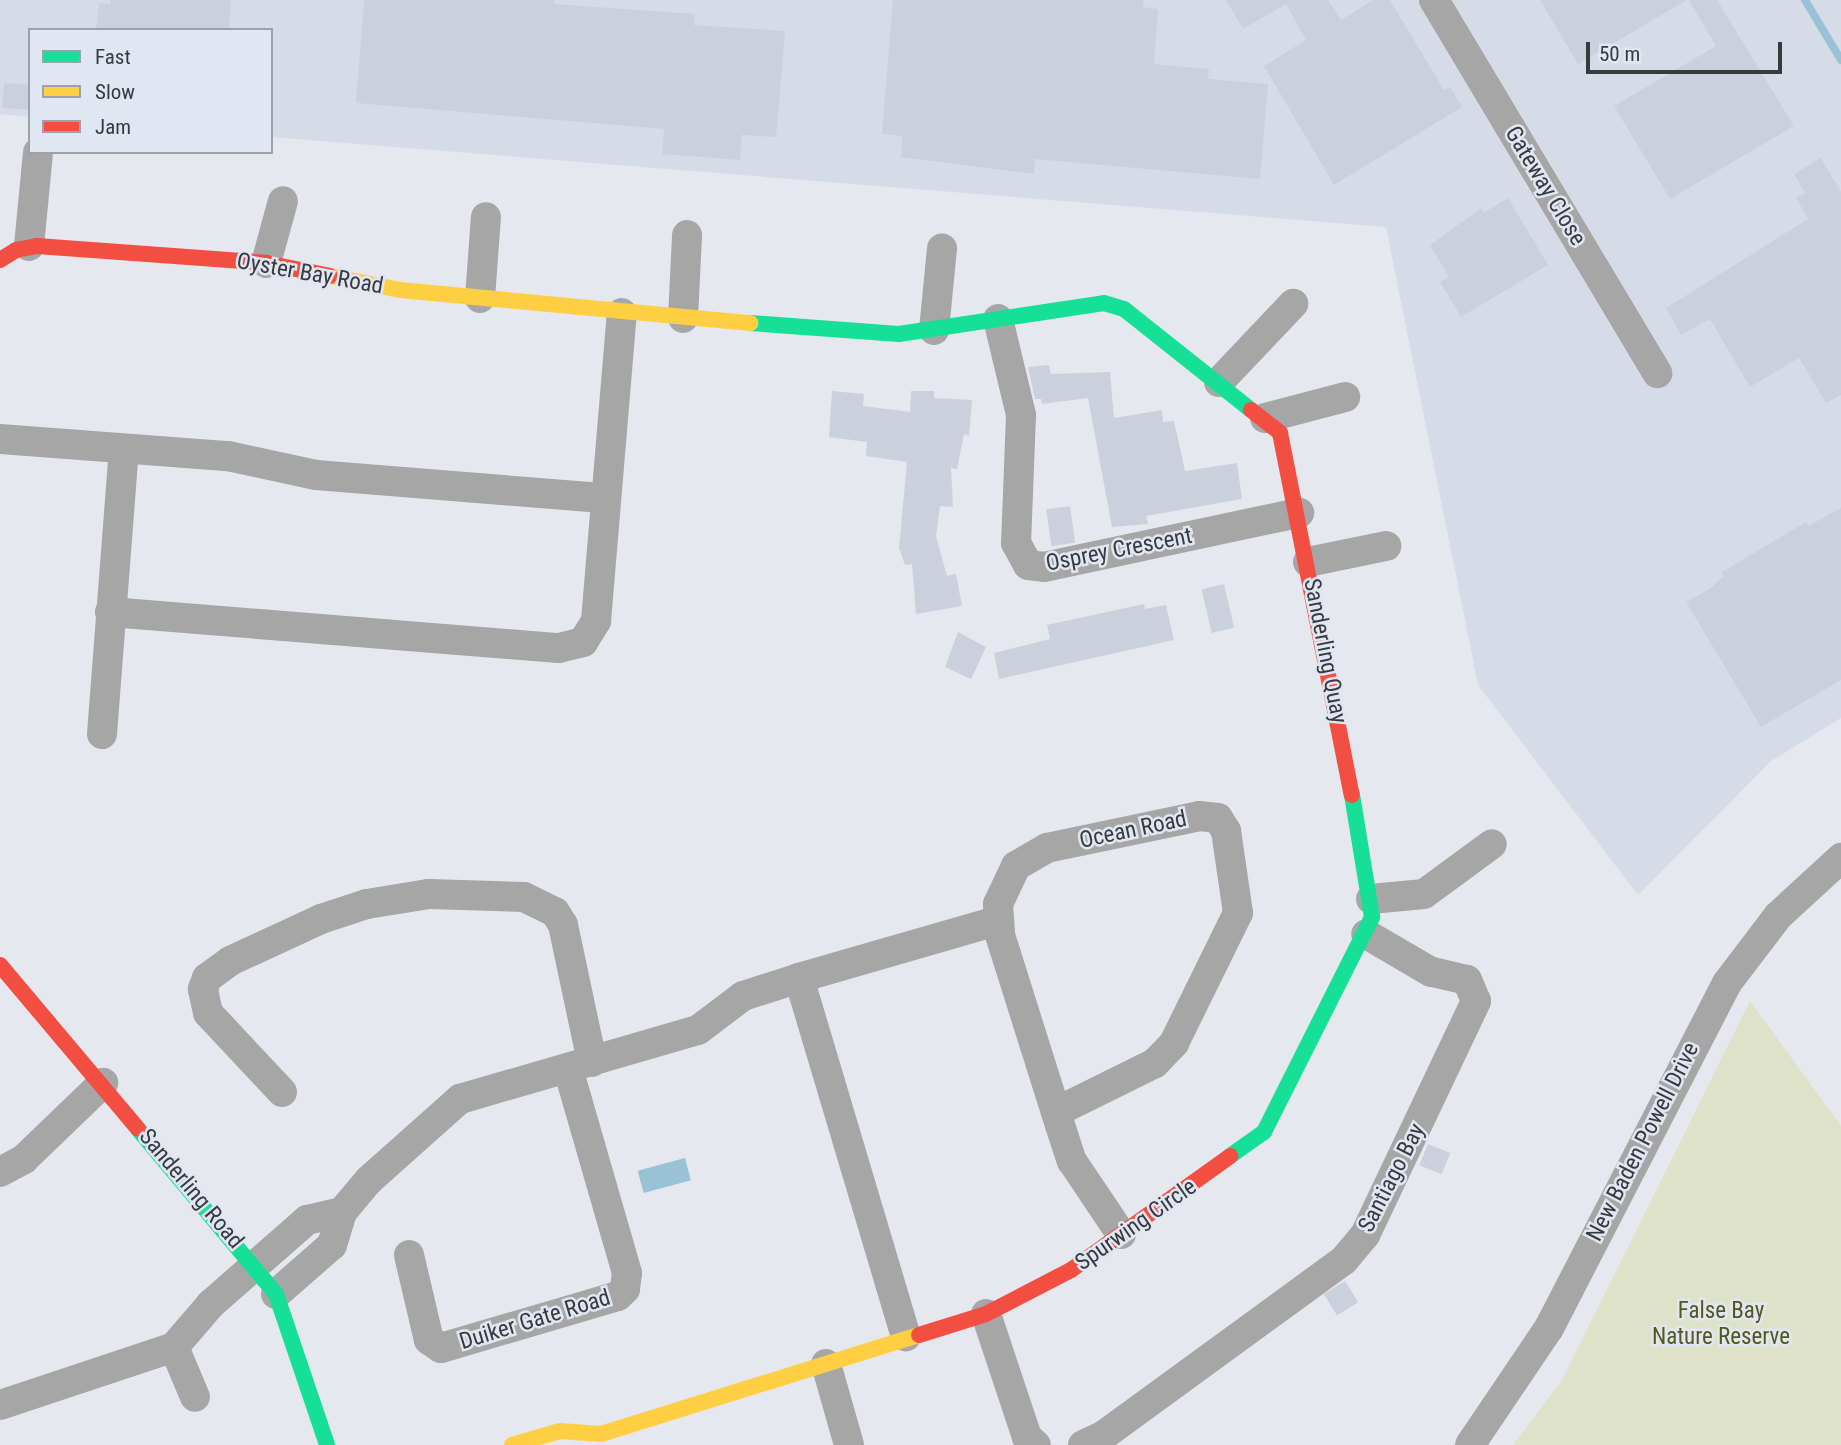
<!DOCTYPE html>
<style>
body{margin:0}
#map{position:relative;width:1841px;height:1445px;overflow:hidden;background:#e5e8ee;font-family:"Roboto Condensed",sans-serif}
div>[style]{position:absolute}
.built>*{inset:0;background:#d5dce8}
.green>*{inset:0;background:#dee2c9}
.water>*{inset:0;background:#99c2d6;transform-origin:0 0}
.stream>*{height:8px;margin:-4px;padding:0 4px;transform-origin:4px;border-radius:4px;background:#99c2d6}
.building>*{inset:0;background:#cbd1dc;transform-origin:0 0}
.street>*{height:30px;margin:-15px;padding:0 15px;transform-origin:15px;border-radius:15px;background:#a6a6a7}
.fast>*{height:16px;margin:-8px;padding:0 8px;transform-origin:8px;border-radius:8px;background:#16e098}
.slow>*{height:16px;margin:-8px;padding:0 8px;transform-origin:8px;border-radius:8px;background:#ffcf43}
.jam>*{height:16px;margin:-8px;padding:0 8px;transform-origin:8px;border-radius:8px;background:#f24e42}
span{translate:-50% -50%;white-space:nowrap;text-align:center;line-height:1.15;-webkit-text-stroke:5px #e1e7f2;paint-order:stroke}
.street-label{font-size:23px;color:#373a3e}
.park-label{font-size:23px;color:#55571c}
.legend{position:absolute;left:28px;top:28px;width:245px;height:126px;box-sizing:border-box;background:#e1e7f2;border:2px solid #9da2aa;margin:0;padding:9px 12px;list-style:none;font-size:21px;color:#373a3e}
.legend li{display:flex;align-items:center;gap:14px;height:35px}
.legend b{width:35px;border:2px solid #9da2aa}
.scale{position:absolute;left:1586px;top:42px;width:196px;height:32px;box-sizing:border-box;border:4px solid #373a3e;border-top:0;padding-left:9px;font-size:21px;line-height:24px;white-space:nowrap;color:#373a3e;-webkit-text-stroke:5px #e1e7f2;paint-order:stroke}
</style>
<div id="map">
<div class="built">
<div style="clip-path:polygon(0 0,1841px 0,1841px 718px,1771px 761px,1638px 895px,1478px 685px,1386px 227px,271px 137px,271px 30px,30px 30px,30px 117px,0 114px)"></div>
</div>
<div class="green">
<div style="clip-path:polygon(1750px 1001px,1841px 1126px,1841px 1445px,1513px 1445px,1562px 1380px)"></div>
</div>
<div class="water">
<div style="left:685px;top:1158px;width:23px;height:49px;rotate:75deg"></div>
</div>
<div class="stream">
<div style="left:1805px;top:0;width:70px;rotate:59deg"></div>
</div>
<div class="building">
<div style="clip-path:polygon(111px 0,231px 0,229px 30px,96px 30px,99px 3px,111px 4px)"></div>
<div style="clip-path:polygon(364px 0,555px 0,554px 4px,695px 14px,694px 25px,785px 31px,776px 137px,742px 135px,740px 160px,662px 154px,664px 129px,356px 103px)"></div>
<div style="clip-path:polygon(893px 0,1144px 0,1143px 7px,1158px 9px,1154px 64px,1209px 69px,1208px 79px,1268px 84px,1260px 179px,1035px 159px,1034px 174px,901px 157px,902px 136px,882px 134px)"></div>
<div style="clip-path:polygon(1226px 0,1328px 0,1341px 20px,1373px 0,1390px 0,1444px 90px,1450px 87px,1462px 107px,1334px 185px,1264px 66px,1306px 40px,1286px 4px,1243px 29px)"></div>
<div style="clip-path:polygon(1540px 0,1687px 0,1578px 64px)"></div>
<div style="clip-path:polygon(1689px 0,1717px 0,1794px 126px,1670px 199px,1614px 106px,1716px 46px)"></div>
<div style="left:4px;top:83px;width:26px;height:25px;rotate:4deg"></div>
<div style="clip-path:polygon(1821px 158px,1841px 192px,1841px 395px,1826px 403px,1799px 358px,1750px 387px,1710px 319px,1681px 335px,1666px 308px,1808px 219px,1796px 198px,1805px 193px,1794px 174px)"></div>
<div style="clip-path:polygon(1508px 198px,1548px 265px,1461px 317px,1440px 282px,1449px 277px,1430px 245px,1481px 208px,1483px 213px)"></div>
<div style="clip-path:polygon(1049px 365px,1051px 374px,1110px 372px,1114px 418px,1162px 410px,1163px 422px,1174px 421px,1185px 471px,1237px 463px,1242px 499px,1146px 516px,1148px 524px,1112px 527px,1088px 398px,1042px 404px,1041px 399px,1035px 399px,1028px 367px)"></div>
<div style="clip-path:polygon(832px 391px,864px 394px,863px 406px,910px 412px,911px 391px,934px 391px,934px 398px,972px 400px,969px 436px,964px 434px,957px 469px,951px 468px,953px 507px,940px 506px,936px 536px,947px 576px,956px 574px,962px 606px,916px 614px,912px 564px,905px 565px,899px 548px,907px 462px,866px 456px,867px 442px,829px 437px)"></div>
<div style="left:1070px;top:506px;width:37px;height:24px;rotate:82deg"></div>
<div style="clip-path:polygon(1841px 508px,1841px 680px,1761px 727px,1686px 602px,1711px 588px,1724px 576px,1722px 572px,1806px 522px,1808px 526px)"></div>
<div style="left:1224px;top:584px;width:45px;height:23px;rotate:77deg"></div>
<div style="clip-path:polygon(1144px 604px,1145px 609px,1166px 605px,1174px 640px,999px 679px,994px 653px,1050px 639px,1047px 625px)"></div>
<div style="clip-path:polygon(958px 632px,986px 647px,971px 679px,945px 667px)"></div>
<div style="left:1428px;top:1144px;width:24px;height:23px;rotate:22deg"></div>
<div style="left:1345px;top:1281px;width:25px;height:25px;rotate:58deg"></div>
</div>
<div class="street">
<div style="left:1434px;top:0;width:435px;rotate:59.1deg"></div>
<div style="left:29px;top:246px;width:94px;rotate:-84.5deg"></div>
<div style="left:266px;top:263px;width:64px;rotate:-74.7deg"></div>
<div style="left:480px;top:298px;width:81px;rotate:-85.8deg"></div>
<div style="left:683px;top:318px;width:83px;rotate:-87.2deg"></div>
<div style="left:998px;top:319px;width:99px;rotate:76.5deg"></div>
<div style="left:1021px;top:415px;width:128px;rotate:92.2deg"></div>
<div style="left:1016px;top:543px;width:25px;rotate:61deg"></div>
<div style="left:1028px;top:565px;width:16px;rotate:7deg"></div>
<div style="left:1044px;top:567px;width:261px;rotate:-12deg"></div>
<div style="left:934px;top:330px;width:82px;rotate:-84.4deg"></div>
<div style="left:1219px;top:382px;width:108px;rotate:-46.5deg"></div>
<div style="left:1265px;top:418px;width:83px;rotate:-14.7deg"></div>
<div style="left:0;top:439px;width:229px;rotate:4.3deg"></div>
<div style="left:228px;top:456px;width:90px;rotate:12.2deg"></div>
<div style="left:316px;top:475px;width:290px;rotate:4.6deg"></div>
<div style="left:1308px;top:562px;width:80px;rotate:-11.6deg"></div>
<div style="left:110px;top:612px;width:450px;rotate:4.6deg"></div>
<div style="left:559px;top:648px;width:25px;rotate:-14deg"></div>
<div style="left:583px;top:642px;width:25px;rotate:-58deg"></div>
<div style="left:596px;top:621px;width:309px;rotate:-85.2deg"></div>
<div style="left:102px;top:734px;width:285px;rotate:-85.6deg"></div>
<div style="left:1371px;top:899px;width:53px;rotate:-5.4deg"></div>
<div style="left:1424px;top:894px;width:84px;rotate:-36.3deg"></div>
<div style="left:799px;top:978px;width:206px;rotate:-16.1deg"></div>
<div style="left:282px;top:1092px;width:108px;rotate:-133.1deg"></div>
<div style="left:208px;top:1013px;width:25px;rotate:-102deg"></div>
<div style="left:203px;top:989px;width:12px;rotate:-70deg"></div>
<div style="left:207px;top:978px;width:29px;rotate:-36deg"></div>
<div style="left:230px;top:961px;width:100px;rotate:-24.8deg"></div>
<div style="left:321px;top:919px;width:48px;rotate:-18.1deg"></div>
<div style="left:367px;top:904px;width:63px;rotate:-9.2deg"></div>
<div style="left:429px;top:894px;width:95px;rotate:1.8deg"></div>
<div style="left:524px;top:897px;width:34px;rotate:26deg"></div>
<div style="left:555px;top:912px;width:15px;rotate:58deg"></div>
<div style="left:563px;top:925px;width:140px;rotate:78deg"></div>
<div style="left:1056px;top:1112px;width:110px;rotate:-26.3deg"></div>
<div style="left:1155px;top:1063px;width:28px;rotate:-46deg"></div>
<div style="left:1174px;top:1043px;width:145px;rotate:-63.8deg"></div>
<div style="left:1238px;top:913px;width:83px;rotate:-98.3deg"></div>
<div style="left:1226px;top:831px;width:15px;rotate:-122deg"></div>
<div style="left:1218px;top:818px;width:18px;rotate:-174deg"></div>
<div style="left:1200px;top:816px;width:156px;rotate:168.2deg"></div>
<div style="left:1047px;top:848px;width:36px;rotate:150deg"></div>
<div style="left:1016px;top:866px;width:42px;rotate:115.3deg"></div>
<div style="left:998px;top:904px;width:31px;rotate:86deg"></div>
<div style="left:1000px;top:935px;width:199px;rotate:72.5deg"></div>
<div style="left:1060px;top:1125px;width:38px;rotate:72deg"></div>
<div style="left:1072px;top:1161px;width:88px;rotate:56.1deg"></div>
<div style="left:0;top:1172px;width:27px;rotate:-28deg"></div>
<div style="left:24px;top:1159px;width:110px;rotate:-43.9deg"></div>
<div style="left:409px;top:1255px;width:87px;rotate:76.8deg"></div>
<div style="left:429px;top:1340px;width:14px;rotate:34deg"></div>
<div style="left:441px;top:1348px;width:184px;rotate:-16.4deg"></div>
<div style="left:618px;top:1296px;width:10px;rotate:-45deg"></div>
<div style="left:625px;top:1289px;width:16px;rotate:-83deg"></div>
<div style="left:627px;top:1273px;width:213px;rotate:-106.1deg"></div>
<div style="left:276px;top:1294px;width:74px;rotate:-41.2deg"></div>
<div style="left:332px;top:1245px;width:34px;rotate:-73deg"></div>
<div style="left:342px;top:1212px;width:42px;rotate:-49.8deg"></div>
<div style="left:369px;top:1180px;width:122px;rotate:-41.7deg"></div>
<div style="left:460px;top:1099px;width:248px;rotate:-16.2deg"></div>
<div style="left:698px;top:1030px;width:56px;rotate:-37.1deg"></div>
<div style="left:743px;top:996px;width:59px;rotate:-17.8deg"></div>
<div style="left:799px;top:978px;width:374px;rotate:73.4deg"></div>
<div style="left:986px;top:1314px;width:130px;rotate:71.6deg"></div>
<div style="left:1027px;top:1437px;width:12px;rotate:42deg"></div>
<div style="left:174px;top:1347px;width:54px;rotate:67.2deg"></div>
<div style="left:826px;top:1364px;width:84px;rotate:74.1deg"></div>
<div style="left:0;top:1405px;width:183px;rotate:-18.4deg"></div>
<div style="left:174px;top:1347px;width:57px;rotate:-49.3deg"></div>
<div style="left:211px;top:1304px;width:128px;rotate:-41.2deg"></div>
<div style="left:307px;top:1220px;width:36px;rotate:-13deg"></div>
<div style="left:1083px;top:1445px;width:23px;rotate:-25deg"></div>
<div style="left:1104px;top:1435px;width:297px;rotate:-36.1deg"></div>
<div style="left:1344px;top:1260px;width:33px;rotate:-50deg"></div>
<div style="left:1365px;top:1235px;width:259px;rotate:-64.6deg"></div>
<div style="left:1476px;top:1001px;width:23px;rotate:-113deg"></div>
<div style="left:1467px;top:980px;width:37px;rotate:-167deg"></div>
<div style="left:1431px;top:972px;width:75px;rotate:-149.7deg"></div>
<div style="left:1470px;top:1445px;width:141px;rotate:-56deg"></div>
<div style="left:1549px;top:1328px;width:388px;rotate:-62.7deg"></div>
<div style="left:1727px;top:983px;width:84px;rotate:-52.7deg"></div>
<div style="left:1778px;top:916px;width:86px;rotate:-42.6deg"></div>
</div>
<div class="fast">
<div style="left:750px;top:323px;width:149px;rotate:4.2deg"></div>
<div style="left:899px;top:334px;width:207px;rotate:-8.6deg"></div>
<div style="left:1104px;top:303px;width:21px;rotate:17deg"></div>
<div style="left:1124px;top:309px;width:162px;rotate:38.5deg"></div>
<div style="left:138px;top:1129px;width:215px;rotate:50.1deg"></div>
<div style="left:276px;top:1294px;width:159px;rotate:71.3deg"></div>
<div style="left:1230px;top:1156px;width:42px;rotate:-35.2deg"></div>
<div style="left:1264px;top:1132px;width:241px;rotate:-63.3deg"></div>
<div style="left:1372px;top:917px;width:124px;rotate:-99.3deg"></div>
</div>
<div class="slow">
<div style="left:330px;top:276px;width:71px;rotate:11.3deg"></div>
<div style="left:400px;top:290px;width:352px;rotate:5.4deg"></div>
<div style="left:512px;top:1445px;width:50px;rotate:-16.3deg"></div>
<div style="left:560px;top:1431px;width:41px;rotate:4.2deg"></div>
<div style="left:601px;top:1434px;width:333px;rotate:-17.3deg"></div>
</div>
<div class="jam">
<div style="left:0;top:260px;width:19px;rotate:-32deg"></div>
<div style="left:16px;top:250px;width:21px;rotate:-11deg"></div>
<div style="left:37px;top:246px;width:230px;rotate:4.2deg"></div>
<div style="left:266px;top:263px;width:65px;rotate:11.5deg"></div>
<div style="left:1251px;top:410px;width:37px;rotate:38deg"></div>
<div style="left:1280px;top:433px;width:369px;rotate:78.8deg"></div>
<div style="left:0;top:965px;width:214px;rotate:49.9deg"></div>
<div style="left:919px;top:1335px;width:70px;rotate:-17.4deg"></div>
<div style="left:986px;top:1314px;width:96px;rotate:-27.4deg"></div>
<div style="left:1071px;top:1270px;width:196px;rotate:-35.6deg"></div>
</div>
<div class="street-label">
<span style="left:1545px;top:186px;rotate:59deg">Gateway Close</span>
<span style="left:310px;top:274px;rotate:10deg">Oyster Bay Road</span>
<span style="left:1119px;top:550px;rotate:-11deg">Osprey Crescent</span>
<span style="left:1325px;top:651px;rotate:79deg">Sanderling Quay</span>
<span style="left:1133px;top:830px;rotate:-12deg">Ocean Road</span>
<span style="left:1643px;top:1142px;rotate:-63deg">New Baden Powell Drive</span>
<span style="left:1392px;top:1178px;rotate:-63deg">Santiago Bay</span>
<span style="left:191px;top:1189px;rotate:50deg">Sanderling Road</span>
<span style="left:1136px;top:1225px;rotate:-35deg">Spurwing Circle</span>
<span style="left:535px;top:1320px;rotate:-17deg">Duiker Gate Road</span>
</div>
<div class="park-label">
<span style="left:1721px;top:1324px">False Bay<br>Nature Reserve</span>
</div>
<ul class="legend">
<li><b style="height:9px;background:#16e098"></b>Fast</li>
<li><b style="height:9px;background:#ffcf43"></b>Slow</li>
<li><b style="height:9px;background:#f24e42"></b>Jam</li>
</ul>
<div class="scale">50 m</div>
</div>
